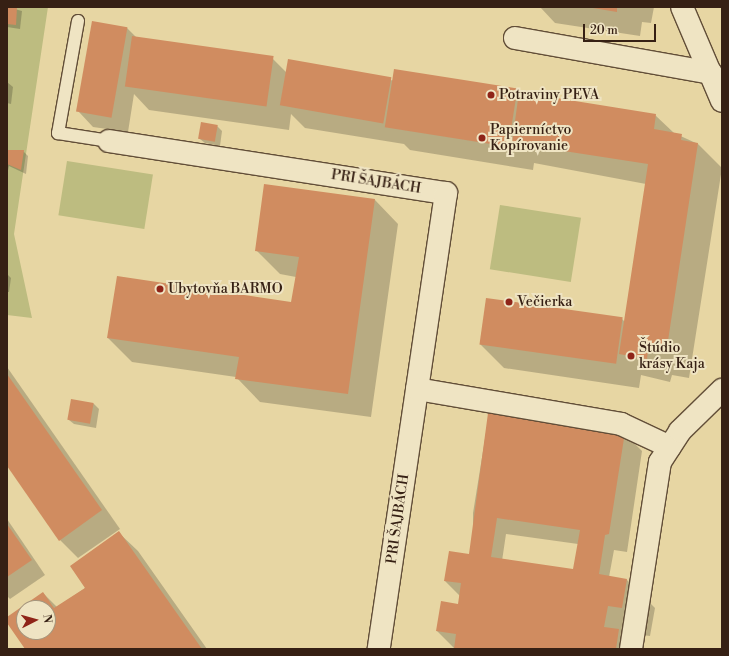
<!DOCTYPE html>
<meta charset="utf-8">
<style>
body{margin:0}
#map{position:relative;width:729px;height:656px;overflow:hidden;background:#e7d6a3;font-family:"Libre Bodoni",serif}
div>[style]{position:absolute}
.green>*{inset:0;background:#bdbc80;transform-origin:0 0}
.shadow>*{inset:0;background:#0003}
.building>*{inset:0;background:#d08c60;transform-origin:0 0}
.roads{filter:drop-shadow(1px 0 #624e38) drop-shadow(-1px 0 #624e38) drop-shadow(0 1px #624e38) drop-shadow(0 -1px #624e38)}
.lane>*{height:12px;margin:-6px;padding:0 6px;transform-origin:6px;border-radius:6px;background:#efe4c3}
.street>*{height:22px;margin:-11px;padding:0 11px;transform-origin:11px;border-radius:11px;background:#efe4c3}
.dots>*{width:11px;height:11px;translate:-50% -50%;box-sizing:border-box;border:2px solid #efe4c3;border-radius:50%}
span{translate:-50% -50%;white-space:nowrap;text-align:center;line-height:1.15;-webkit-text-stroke:4px #efe4c3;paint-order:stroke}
.poi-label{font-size:14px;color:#362014}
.left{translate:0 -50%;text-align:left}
.street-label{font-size:14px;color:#362014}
.frame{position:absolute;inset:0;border:8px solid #362014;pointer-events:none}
.north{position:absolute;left:16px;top:600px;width:40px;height:40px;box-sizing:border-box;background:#efe4c3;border:1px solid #a5967d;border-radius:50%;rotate:84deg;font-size:11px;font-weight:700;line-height:16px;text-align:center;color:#362014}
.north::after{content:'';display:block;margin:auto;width:14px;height:18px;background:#8f2418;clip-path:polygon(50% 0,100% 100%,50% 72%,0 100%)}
.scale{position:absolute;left:583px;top:24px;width:73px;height:18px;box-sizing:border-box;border:2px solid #362014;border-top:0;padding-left:5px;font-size:12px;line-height:14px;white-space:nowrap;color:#362014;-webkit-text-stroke:3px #efe4c3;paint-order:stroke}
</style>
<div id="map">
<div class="green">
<div style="clip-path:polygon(7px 7px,48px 7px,14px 234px,32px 318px,7px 315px)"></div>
<div style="left:67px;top:161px;width:87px;height:55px;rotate:9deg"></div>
<div style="left:500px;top:205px;width:82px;height:65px;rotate:9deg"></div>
</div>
<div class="shadow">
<div style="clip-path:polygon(7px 7px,22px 11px,20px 29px,7px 27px)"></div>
<div style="clip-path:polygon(540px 7px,654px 7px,651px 23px,642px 22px,640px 36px,555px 23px)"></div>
<div style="clip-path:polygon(93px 23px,127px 28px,137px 38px,272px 58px,287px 73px,518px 89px,523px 94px,655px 115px,674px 133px,698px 144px,722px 168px,689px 378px,672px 375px,670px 382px,641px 375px,639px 388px,504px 368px,480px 344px,622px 319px,625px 322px,646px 184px,534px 163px,533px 170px,410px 150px,404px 144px,305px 128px,291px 114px,289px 130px,149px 110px,134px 94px,128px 132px,93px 127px,79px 112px)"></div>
<div style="clip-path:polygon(7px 82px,13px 87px,11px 104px,7px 103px)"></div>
<div style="clip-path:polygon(217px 126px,222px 131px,220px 146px,205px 143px,200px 139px)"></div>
<div style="clip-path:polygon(7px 150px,23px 151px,28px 156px,26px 174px,9px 166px,7px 175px)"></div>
<div style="clip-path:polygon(375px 200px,398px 224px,371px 417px,260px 402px,236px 377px,132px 362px,108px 338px,292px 303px,296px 277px,280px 274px,256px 250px)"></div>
<div style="clip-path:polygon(7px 274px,11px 278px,9px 292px,7px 292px)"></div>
<div style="clip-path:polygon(7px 367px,120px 529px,78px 558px,60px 540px,7px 464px)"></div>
<div style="clip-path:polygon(72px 401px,94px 404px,99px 409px,96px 428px,74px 424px,69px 420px)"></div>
<div style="clip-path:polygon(evenodd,489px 414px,624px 433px,642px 451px,627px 552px,614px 550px,609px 577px,627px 580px,655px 608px,650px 636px,635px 634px,638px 649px,455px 649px,437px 631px,459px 605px,460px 596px,445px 581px,473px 556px,473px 513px,489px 414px,506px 534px,578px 544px,578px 572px,502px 561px,506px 534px)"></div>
<div style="clip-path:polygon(7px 519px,45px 575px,10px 599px,7px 596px)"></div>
<div style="clip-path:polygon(evenodd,119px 533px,138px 551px,207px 649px,26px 649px,7px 618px,43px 593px,57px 607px,84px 589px,119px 533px,24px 608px,48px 608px,48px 632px,24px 632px,24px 608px)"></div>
</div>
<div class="building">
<div style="clip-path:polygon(7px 7px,17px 7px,16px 25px,7px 24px)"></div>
<div style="clip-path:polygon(587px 7px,617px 7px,617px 12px)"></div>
<div style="left:92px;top:21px;width:36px;height:92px;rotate:10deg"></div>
<div style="left:132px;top:36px;width:143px;height:51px;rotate:8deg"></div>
<div style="left:288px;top:59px;width:105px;height:47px;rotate:10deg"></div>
<div style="left:394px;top:69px;width:125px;height:59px;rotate:9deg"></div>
<div style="clip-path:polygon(519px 92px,656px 114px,654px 129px,682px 134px,681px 140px,698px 143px,666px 354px,648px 351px,647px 359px,619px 354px,648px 164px,512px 143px)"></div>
<div style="left:201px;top:122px;width:17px;height:17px;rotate:10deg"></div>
<div style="clip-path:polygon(7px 150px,24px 150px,21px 170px,7px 164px)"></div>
<div style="clip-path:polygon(264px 184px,375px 199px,348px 394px,235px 379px,239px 357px,107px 338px,117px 276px,291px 302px,299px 257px,255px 251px)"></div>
<div style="left:486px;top:298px;width:138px;height:47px;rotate:8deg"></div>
<div style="clip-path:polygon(7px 374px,102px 510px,59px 541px,7px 466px)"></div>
<div style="left:71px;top:399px;width:23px;height:21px;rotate:10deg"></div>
<div style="clip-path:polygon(evenodd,488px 413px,625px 432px,609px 534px,605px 535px,599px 574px,627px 579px,622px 608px,608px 606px,604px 627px,619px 629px,616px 649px,454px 649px,456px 634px,436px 631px,441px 601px,458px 604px,461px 583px,444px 581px,449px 551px,469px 554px,488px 413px,497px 518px,580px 530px,573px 569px,491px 557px,497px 518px)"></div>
<div style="clip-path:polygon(7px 524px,32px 560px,7px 577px)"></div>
<div style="clip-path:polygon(evenodd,119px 531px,202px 649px,25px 649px,7px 623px,7px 617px,43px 592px,54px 608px,85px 588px,70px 566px,119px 531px,24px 608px,48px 608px,48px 632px,24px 632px,24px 608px)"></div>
</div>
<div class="roads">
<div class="lane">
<div style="left:78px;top:21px;width:114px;rotate:100.1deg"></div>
<div style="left:58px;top:133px;width:52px;rotate:8.9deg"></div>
</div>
<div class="street">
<div style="left:682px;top:7px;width:102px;rotate:66.9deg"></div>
<div style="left:515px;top:38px;width:199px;rotate:10.1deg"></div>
<div style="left:109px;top:141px;width:341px;rotate:8.8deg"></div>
<div style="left:446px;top:193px;width:461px;rotate:98.4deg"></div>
<div style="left:417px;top:389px;width:207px;rotate:9.7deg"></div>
<div style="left:621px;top:424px;width:54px;rotate:25.1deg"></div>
<div style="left:631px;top:649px;width:189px;rotate:-81.2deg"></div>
<div style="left:660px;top:462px;width:37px;rotate:-57deg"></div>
<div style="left:680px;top:431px;width:59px;rotate:-44.3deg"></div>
</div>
</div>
<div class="dots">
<div style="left:491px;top:95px;background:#8f2418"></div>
<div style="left:482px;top:138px;background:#8f2418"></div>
<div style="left:160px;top:289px;background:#8f2418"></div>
<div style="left:509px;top:302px;background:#8f2418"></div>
<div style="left:631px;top:356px;background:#8f2418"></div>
</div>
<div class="poi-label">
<span class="left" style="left:499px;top:95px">Potraviny PEVA</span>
<span class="left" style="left:490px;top:138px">Papierníctvo<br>Kopírovanie</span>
<span class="left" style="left:168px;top:289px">Ubytovňa BARMO</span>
<span class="left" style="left:517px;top:302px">Večierka</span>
<span class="left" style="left:639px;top:356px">Štúdio<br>krásy Kaja</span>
</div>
<div class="street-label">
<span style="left:376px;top:182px;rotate:9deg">PRI ŠAJBÁCH</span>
<span style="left:398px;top:519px;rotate:-82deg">PRI ŠAJBÁCH</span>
</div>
<div class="frame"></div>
<div class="north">N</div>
<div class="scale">20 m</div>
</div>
